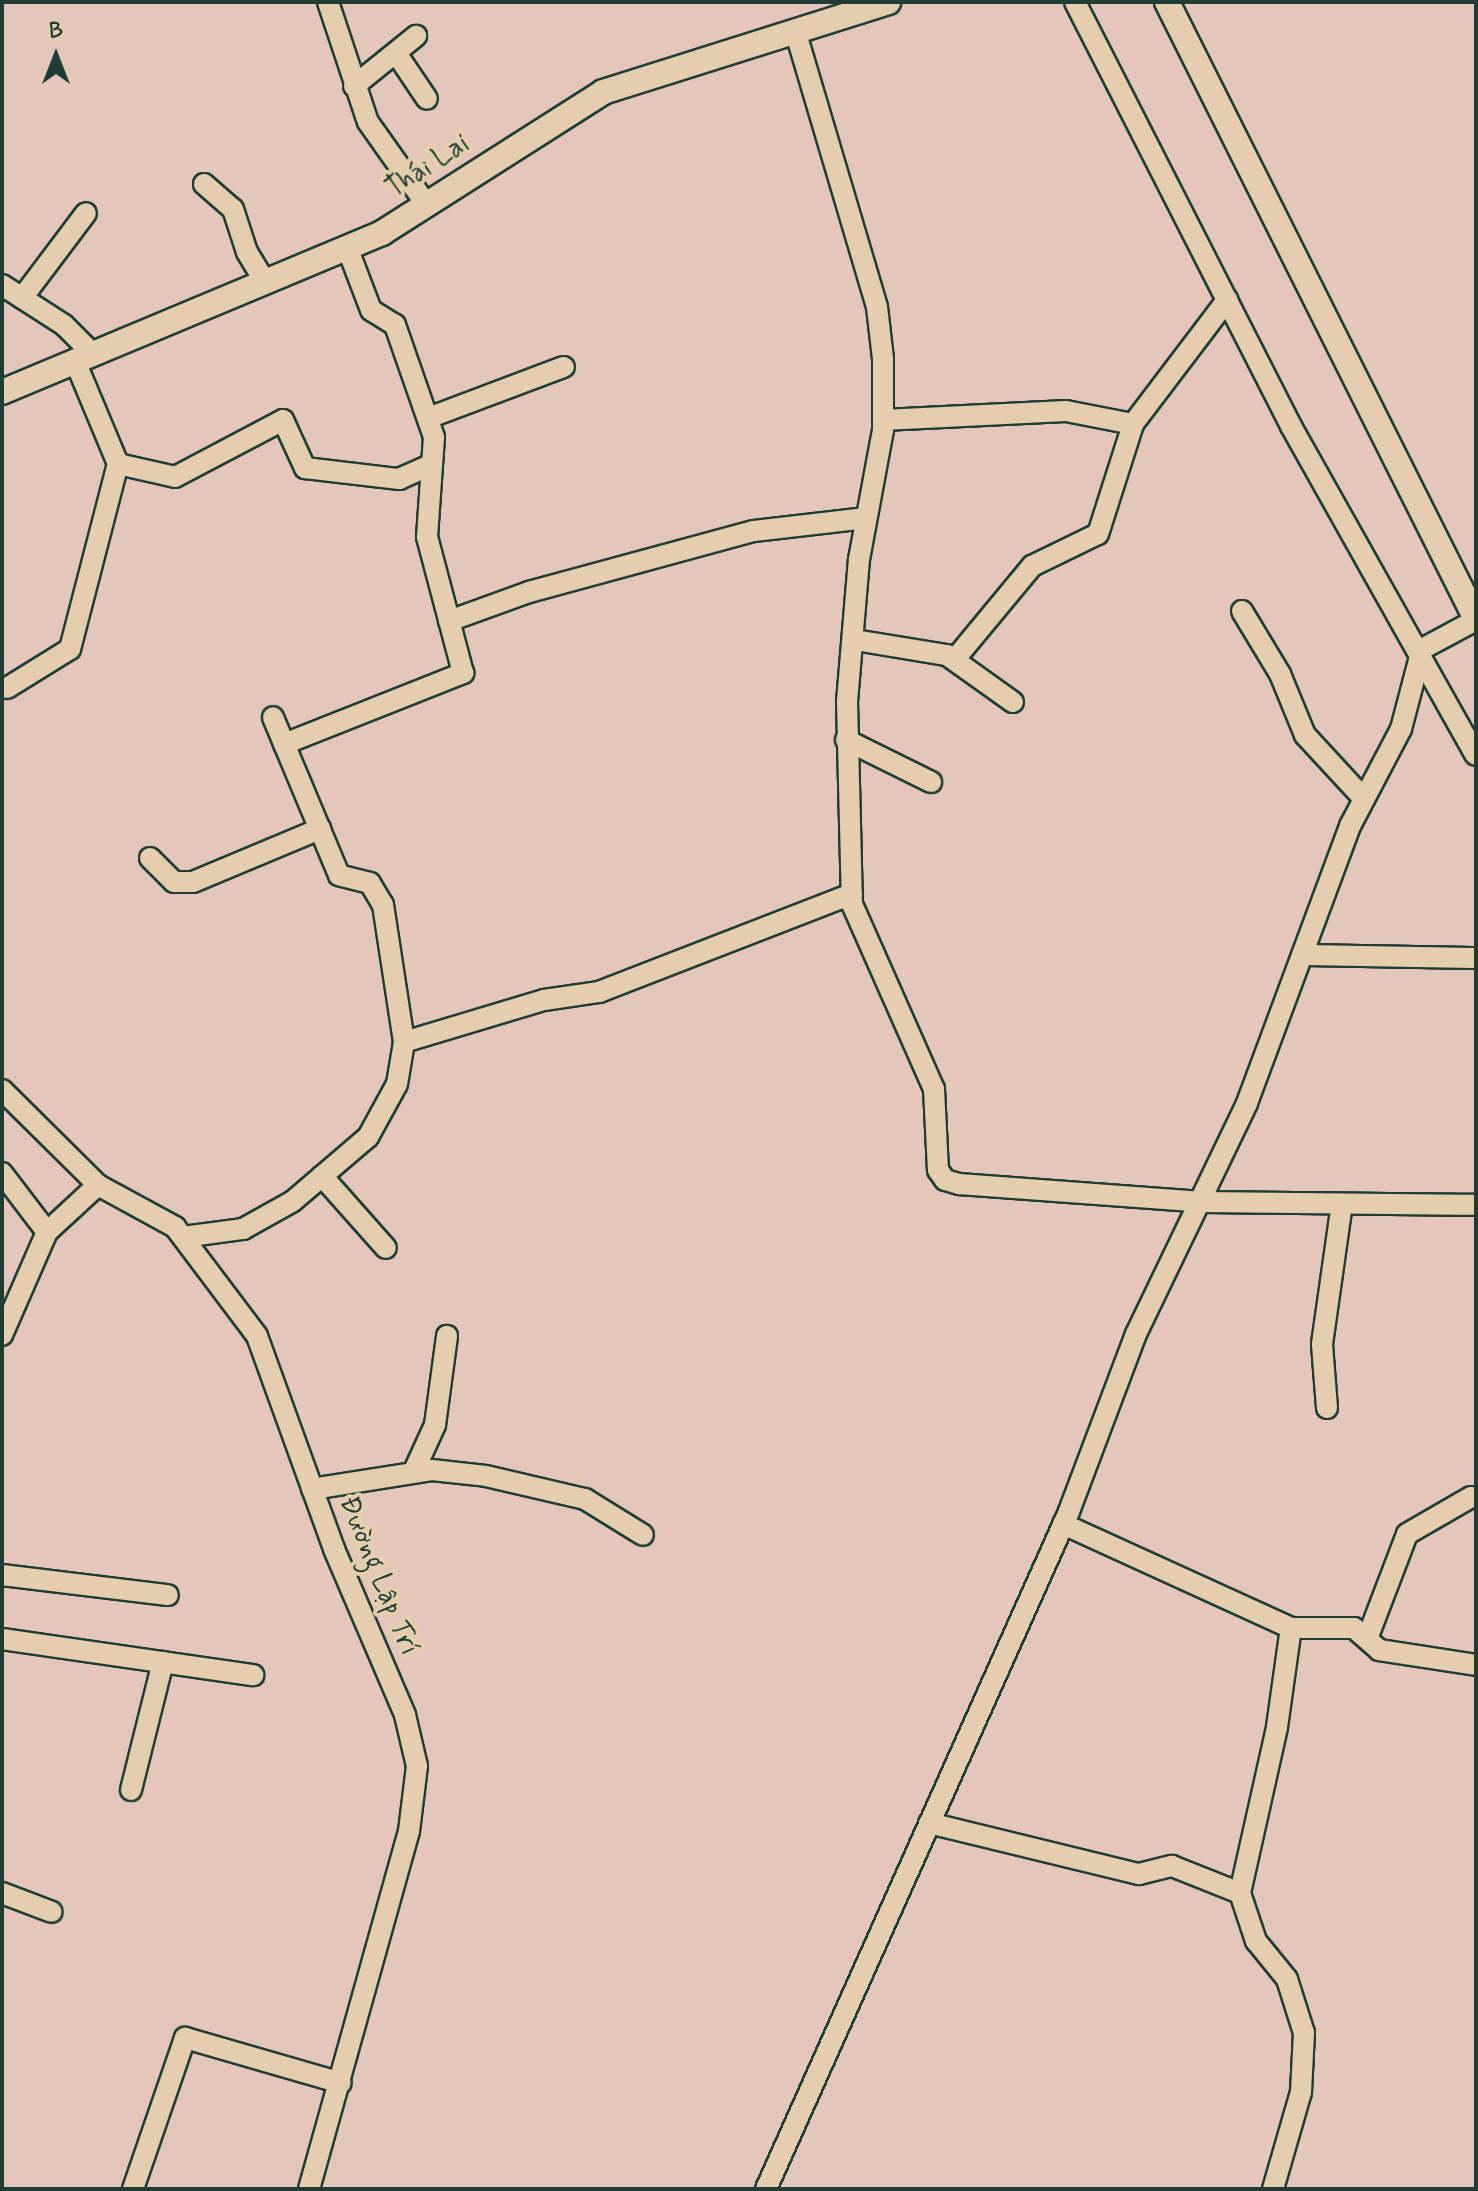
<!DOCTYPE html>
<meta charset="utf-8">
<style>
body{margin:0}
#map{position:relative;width:1478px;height:2191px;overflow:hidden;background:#e5c6ba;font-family:Mynerve,sans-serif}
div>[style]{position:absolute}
.roads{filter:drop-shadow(2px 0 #1f3d34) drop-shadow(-2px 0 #1f3d34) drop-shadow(0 2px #1f3d34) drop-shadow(0 -2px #1f3d34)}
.minor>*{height:20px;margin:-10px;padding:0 10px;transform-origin:10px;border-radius:10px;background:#e5ceae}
.tertiary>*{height:24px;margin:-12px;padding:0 12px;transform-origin:12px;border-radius:12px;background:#e5ceae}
span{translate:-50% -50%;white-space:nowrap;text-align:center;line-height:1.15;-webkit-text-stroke:8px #e5ceae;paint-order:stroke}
.street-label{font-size:28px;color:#1f3d34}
.frame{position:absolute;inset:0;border:4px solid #1f3d34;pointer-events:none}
.north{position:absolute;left:16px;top:16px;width:80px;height:80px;-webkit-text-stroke:6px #e5ceae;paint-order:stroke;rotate:0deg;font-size:22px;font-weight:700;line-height:32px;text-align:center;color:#1f3d34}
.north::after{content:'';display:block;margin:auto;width:28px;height:36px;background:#1f3d34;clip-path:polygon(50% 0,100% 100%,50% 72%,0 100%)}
</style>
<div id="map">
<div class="roads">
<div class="minor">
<div style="left:328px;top:2px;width:126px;rotate:71.6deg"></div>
<div style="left:368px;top:122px;width:100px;rotate:54.7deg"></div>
<div style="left:1075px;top:2px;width:476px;rotate:63deg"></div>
<div style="left:1291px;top:426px;width:377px;rotate:60.7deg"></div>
<div style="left:795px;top:30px;width:289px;rotate:73.5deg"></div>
<div style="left:877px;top:307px;width:52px;rotate:83.4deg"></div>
<div style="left:883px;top:359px;width:71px;rotate:90deg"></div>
<div style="left:883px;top:430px;width:131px;rotate:100.5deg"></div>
<div style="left:859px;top:559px;width:143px;rotate:94.8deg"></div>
<div style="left:847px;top:701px;width:203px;rotate:88.6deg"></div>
<div style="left:852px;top:904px;width:202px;rotate:66.1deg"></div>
<div style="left:934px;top:1089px;width:81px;rotate:87.2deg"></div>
<div style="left:938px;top:1170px;width:12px;rotate:55deg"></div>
<div style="left:945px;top:1180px;width:15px;rotate:16deg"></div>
<div style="left:959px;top:1184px;width:244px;rotate:4.2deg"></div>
<div style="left:1202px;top:1202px;width:274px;rotate:0.6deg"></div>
<div style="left:396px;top:53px;width:55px;rotate:56deg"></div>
<div style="left:354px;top:86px;width:80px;rotate:-38.9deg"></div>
<div style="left:204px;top:184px;width:38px;rotate:41deg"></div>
<div style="left:233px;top:209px;width:45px;rotate:72deg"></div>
<div style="left:247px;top:252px;width:35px;rotate:59deg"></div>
<div style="left:2px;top:285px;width:74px;rotate:32.8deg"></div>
<div style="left:64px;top:325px;width:41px;rotate:45deg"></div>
<div style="left:22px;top:298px;width:106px;rotate:-53deg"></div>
<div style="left:75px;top:361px;width:112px;rotate:67.3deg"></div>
<div style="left:118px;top:464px;width:58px;rotate:12.8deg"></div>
<div style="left:175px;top:477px;width:122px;rotate:-27.8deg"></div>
<div style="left:283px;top:420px;width:53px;rotate:65.4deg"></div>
<div style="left:305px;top:468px;width:95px;rotate:6.7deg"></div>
<div style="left:399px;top:479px;width:36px;rotate:-24deg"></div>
<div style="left:428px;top:418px;width:145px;rotate:-20.6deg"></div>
<div style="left:883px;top:420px;width:183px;rotate:-2.8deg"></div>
<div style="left:1066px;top:411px;width:68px;rotate:11deg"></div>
<div style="left:1242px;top:611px;width:74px;rotate:58.9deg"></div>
<div style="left:1280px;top:674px;width:66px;rotate:67.7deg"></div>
<div style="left:1305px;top:735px;width:87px;rotate:47.3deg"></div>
<div style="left:449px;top:621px;width:85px;rotate:-19.9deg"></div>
<div style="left:529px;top:592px;width:233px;rotate:-15.2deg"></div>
<div style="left:754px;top:531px;width:113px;rotate:-6.6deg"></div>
<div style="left:855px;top:640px;width:93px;rotate:9.3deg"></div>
<div style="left:947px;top:655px;width:81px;rotate:35.5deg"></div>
<div style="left:955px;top:659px;width:121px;rotate:-50.4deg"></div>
<div style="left:1032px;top:566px;width:73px;rotate:-25.9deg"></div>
<div style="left:1098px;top:534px;width:115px;rotate:-72.3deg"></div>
<div style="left:1133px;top:424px;width:156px;rotate:-52.8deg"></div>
<div style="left:7px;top:688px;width:74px;rotate:-31.8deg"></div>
<div style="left:70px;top:649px;width:191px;rotate:-75.5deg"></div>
<div style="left:846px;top:740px;width:95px;rotate:26.3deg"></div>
<div style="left:284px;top:744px;width:193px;rotate:-21.6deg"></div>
<div style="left:463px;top:673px;width:141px;rotate:-104.8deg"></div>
<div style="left:427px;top:537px;width:100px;rotate:-86deg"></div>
<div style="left:434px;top:437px;width:119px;rotate:-109.2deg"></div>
<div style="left:395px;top:325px;width:28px;rotate:-148deg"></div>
<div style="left:371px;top:310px;width:67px;rotate:-110.9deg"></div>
<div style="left:150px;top:858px;width:34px;rotate:45deg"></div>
<div style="left:174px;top:882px;width:19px"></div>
<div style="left:193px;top:882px;width:138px;rotate:-22.7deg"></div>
<div style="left:1302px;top:955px;width:174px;rotate:1deg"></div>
<div style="left:404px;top:1042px;width:146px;rotate:-16.7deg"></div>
<div style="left:544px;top:1000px;width:56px;rotate:-8.3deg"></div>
<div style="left:599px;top:992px;width:271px;rotate:-21.2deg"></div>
<div style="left:2px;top:1090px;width:135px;rotate:44.7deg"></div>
<div style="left:98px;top:1185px;width:88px;rotate:28.6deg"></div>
<div style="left:175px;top:1227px;width:136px;rotate:53deg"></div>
<div style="left:257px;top:1336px;width:226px;rotate:70.1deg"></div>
<div style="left:334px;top:1549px;width:181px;rotate:66.8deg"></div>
<div style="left:405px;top:1715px;width:52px;rotate:76.8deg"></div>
<div style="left:417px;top:1766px;width:65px;rotate:97deg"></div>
<div style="left:409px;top:1831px;width:372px;rotate:105.6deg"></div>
<div style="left:2px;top:1173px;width:74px;rotate:52.7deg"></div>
<div style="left:322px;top:1176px;width:96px;rotate:48.4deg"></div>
<div style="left:183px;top:1237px;width:61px;rotate:-7.6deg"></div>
<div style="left:243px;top:1229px;width:57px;rotate:-29.2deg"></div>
<div style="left:293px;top:1201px;width:99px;rotate:-40.5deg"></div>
<div style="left:368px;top:1137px;width:60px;rotate:-61.3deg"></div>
<div style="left:397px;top:1084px;width:43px;rotate:-80.5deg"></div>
<div style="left:404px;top:1042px;width:139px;rotate:-98.7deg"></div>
<div style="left:383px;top:905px;width:26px;rotate:-121deg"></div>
<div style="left:370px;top:883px;width:32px;rotate:-166deg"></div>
<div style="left:339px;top:875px;width:171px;rotate:-112.7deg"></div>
<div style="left:2px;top:1335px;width:112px;rotate:-66.4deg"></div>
<div style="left:47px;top:1232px;width:69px;rotate:-42.7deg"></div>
<div style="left:1327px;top:1408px;width:64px;rotate:-94.5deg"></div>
<div style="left:1322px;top:1344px;width:141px;rotate:-81.9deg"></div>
<div style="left:414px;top:1471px;width:51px;rotate:-65.5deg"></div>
<div style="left:435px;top:1425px;width:90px;rotate:-82.3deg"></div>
<div style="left:312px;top:1489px;width:121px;rotate:-9deg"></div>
<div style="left:432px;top:1470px;width:54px;rotate:6.3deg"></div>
<div style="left:486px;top:1476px;width:102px;rotate:13.1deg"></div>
<div style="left:585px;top:1499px;width:68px;rotate:31.8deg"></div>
<div style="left:1063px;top:1524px;width:251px;rotate:24.5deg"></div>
<div style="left:1291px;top:1628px;width:63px"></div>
<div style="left:1354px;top:1628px;width:33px;rotate:41deg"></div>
<div style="left:1379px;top:1650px;width:98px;rotate:8.8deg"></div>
<div style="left:2px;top:1575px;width:167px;rotate:6.9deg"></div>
<div style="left:2px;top:1639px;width:254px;rotate:8.2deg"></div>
<div style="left:1367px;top:1639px;width:112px;rotate:-69.1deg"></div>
<div style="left:1407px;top:1534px;width:74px;rotate:-30deg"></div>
<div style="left:131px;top:1790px;width:132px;rotate:-76deg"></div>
<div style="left:929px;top:1823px;width:216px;rotate:13.7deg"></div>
<div style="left:1139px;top:1874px;width:34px;rotate:-14deg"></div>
<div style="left:1172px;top:1866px;width:73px;rotate:21.7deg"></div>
<div style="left:2px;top:1893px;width:53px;rotate:20.8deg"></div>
<div style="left:133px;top:2189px;width:160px;rotate:-71deg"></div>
<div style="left:185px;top:2038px;width:162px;rotate:16.1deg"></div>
<div style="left:766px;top:2189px;width:739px;rotate:-65.9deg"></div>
<div style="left:1068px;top:1514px;width:192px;rotate:-69.3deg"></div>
<div style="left:1136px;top:1334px;width:256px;rotate:-64.3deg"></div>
<div style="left:1247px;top:1103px;width:296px;rotate:-69.6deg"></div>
<div style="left:1350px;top:826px;width:110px;rotate:-62.3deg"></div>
<div style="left:1401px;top:729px;width:83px;rotate:-75.3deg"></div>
<div style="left:1422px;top:649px;width:61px;rotate:-28.2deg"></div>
<div style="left:1273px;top:2189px;width:101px;rotate:-73.9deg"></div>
<div style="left:1301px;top:2092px;width:59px;rotate:-87.1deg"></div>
<div style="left:1304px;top:2033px;width:57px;rotate:-107.5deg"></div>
<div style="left:1287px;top:1979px;width:49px;rotate:-129.2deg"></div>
<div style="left:1256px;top:1941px;width:51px;rotate:-108.4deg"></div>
<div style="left:1240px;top:1893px;width:170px;rotate:-77.4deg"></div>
<div style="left:1277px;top:1727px;width:100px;rotate:-82deg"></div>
</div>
<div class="tertiary">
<div style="left:1167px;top:2px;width:690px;rotate:63.4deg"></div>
<div style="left:2px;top:392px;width:412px;rotate:-22.7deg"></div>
<div style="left:382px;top:233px;width:262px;rotate:-32.5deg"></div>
<div style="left:603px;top:92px;width:299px;rotate:-17.5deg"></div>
</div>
</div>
<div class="street-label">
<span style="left:428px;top:167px;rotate:-33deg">Thái Lai</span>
<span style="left:378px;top:1576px;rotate:68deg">Đường Lập Trí</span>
</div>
<div class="frame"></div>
<div class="north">B</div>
</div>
